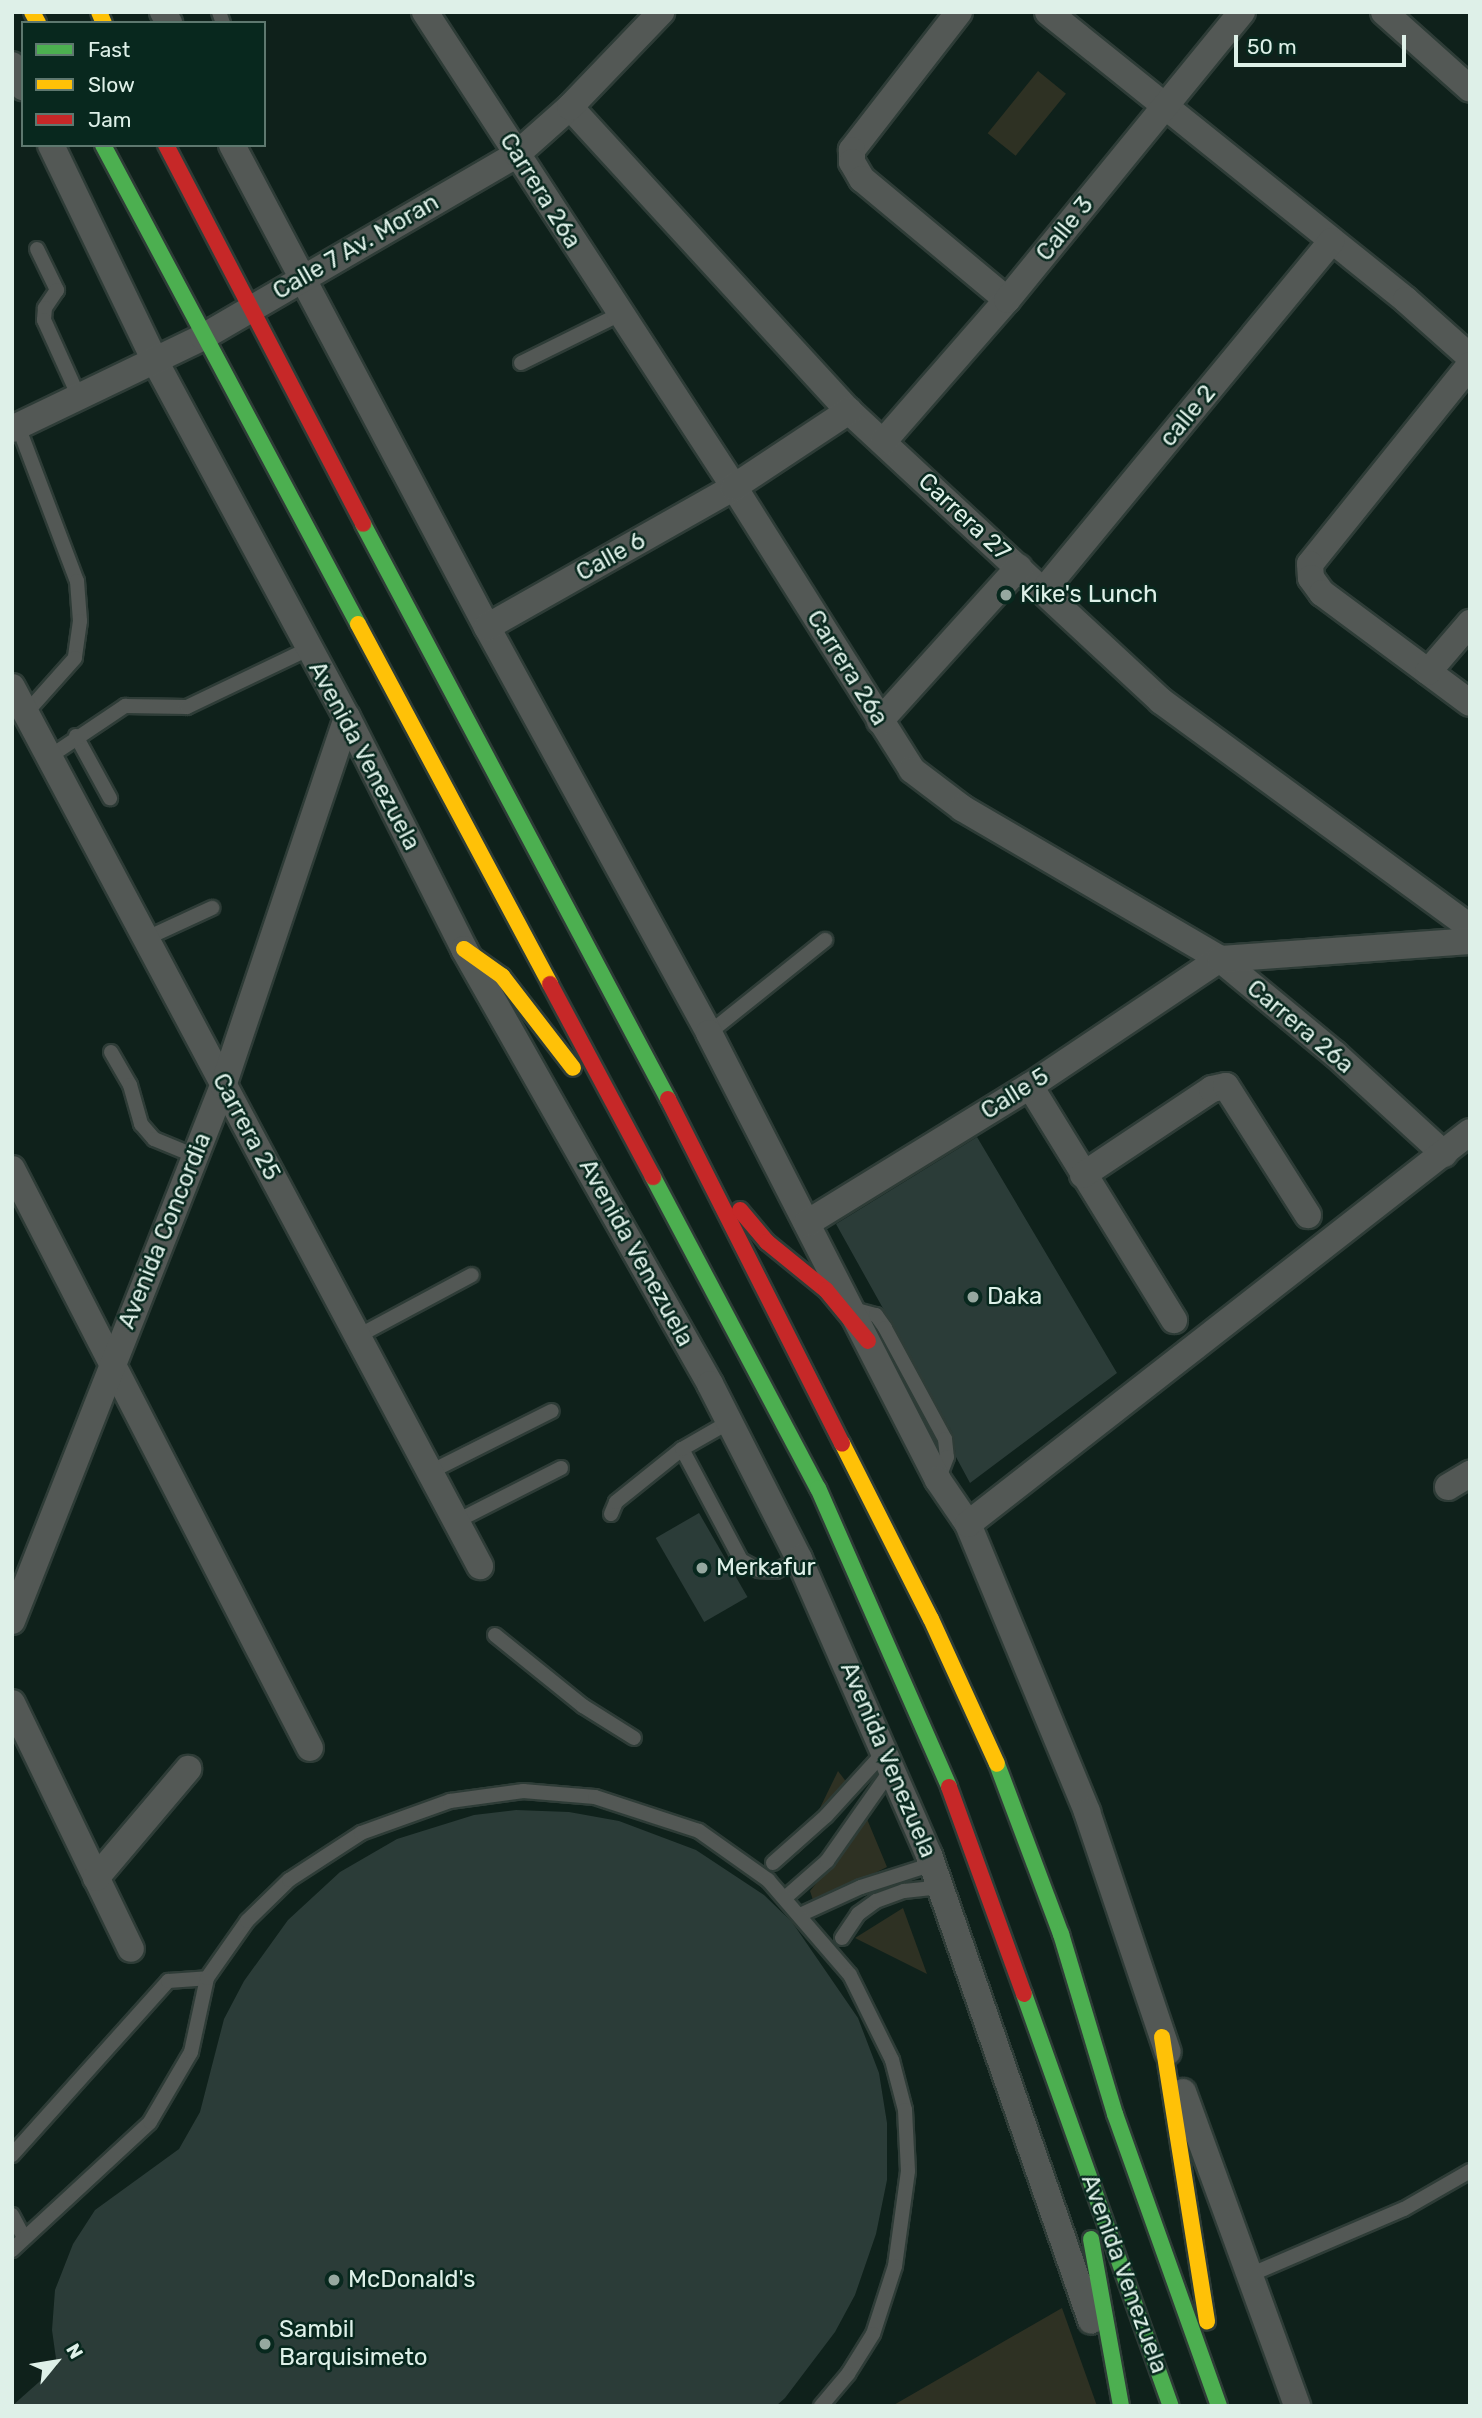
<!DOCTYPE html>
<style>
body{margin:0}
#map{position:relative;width:1482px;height:2418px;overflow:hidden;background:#0f211b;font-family:Rubik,sans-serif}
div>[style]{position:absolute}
.green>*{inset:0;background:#2e3123;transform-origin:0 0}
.building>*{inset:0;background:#2b3c38;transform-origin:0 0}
.roads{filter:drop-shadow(2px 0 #2e3c37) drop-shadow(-2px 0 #2e3c37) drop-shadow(0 2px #2e3c37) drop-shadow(0 -2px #2e3c37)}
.lane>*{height:14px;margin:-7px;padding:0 7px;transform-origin:7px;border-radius:7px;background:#535855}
.street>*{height:26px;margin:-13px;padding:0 13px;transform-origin:13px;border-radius:13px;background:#535855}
.fast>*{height:16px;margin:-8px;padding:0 8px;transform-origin:8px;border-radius:8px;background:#4caf50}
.slow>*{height:16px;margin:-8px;padding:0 8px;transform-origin:8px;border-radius:8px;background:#ffc107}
.jam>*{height:16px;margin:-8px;padding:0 8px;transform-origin:8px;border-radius:8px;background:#c62828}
.dots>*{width:19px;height:19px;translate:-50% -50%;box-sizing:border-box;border:4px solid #08281e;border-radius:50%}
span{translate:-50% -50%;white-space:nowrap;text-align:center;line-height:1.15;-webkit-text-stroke:5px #08281e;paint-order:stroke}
.street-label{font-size:24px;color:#def0e8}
.poi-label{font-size:24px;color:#def0e8}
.left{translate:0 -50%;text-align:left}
.frame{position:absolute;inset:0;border:14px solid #def0e8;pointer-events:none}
.legend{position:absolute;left:21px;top:21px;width:245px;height:126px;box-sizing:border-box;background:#08281e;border:2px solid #5e786f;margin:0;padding:9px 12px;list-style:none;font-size:21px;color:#def0e8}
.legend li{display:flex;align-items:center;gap:14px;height:35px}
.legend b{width:35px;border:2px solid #5e786f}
.north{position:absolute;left:21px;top:2327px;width:70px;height:70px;-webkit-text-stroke:5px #08281e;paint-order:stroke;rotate:60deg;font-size:19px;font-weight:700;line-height:28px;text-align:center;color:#def0e8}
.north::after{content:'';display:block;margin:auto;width:24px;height:32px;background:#def0e8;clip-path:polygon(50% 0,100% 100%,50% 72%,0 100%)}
.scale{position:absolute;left:1234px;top:35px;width:172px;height:32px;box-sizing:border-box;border:4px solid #def0e8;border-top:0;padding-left:9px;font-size:21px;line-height:24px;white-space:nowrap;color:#def0e8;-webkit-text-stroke:5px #08281e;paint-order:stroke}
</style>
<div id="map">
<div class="green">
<div style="left:1038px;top:71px;width:36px;height:80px;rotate:39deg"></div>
<div style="clip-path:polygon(838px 1771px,857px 1796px,797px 1855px)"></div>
<div style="clip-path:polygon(867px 1819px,887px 1867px,814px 1903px,810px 1891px)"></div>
<div style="clip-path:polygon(903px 1908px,927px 1974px,855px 1938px)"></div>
<div style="clip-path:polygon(1062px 2308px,1097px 2406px,892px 2406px)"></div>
</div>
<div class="building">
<div style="clip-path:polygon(977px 1137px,1117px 1373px,970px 1483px,956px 1457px,953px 1434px,836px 1224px)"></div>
<div style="left:699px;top:1513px;width:97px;height:50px;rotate:60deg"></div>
<div style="clip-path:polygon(516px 1810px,569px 1812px,619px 1821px,696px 1850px,764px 1895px,792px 1922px,858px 2018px,879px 2073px,887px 2123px,887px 2180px,876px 2234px,855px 2295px,835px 2332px,785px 2398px,776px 2406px,12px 2406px,57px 2366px,52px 2330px,55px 2290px,73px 2244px,95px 2210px,179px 2149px,200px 2112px,224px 2019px,244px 1981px,288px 1920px,340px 1872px,397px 1839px,474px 1815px)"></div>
</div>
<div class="roads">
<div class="lane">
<div style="left:219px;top:12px;width:12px;rotate:70deg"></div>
<div style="left:37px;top:249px;width:46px;rotate:64deg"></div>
<div style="left:57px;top:290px;width:22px;rotate:124deg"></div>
<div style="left:45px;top:308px;width:12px;rotate:95deg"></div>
<div style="left:44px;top:320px;width:85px;rotate:65.6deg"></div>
<div style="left:521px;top:363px;width:108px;rotate:-26.3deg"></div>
<div style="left:18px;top:426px;width:166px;rotate:69.2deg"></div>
<div style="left:77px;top:581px;width:40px;rotate:85.7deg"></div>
<div style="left:80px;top:621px;width:37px;rotate:98deg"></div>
<div style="left:75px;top:658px;width:74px;rotate:131.7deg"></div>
<div style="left:76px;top:736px;width:71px;rotate:61.3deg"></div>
<div style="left:49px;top:757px;width:92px;rotate:-33.9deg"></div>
<div style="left:125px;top:706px;width:62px;rotate:0.9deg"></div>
<div style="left:187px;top:707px;width:134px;rotate:-25.6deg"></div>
<div style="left:147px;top:938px;width:72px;rotate:-24.8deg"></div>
<div style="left:709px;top:1033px;width:149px;rotate:-38.7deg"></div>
<div style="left:111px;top:1052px;width:38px;rotate:60deg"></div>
<div style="left:130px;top:1085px;width:41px;rotate:74.2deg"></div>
<div style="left:141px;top:1124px;width:20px;rotate:49deg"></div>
<div style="left:154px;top:1139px;width:44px;rotate:22.5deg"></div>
<div style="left:853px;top:1309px;width:24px;rotate:15deg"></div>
<div style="left:876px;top:1315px;width:16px;rotate:55deg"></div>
<div style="left:885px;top:1328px;width:126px;rotate:61.6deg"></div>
<div style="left:945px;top:1439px;width:18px;rotate:84deg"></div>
<div style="left:947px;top:1457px;width:25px;rotate:111deg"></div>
<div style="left:358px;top:1336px;width:129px;rotate:-28.2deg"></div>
<div style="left:682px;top:1449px;width:126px;rotate:62deg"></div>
<div style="left:741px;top:1560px;width:21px;rotate:29deg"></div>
<div style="left:759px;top:1570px;width:17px;rotate:3deg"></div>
<div style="left:776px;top:1571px;width:26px;rotate:-28deg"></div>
<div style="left:430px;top:1472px;width:136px;rotate:-26.6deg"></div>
<div style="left:611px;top:1514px;width:13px;rotate:-67deg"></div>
<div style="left:616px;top:1502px;width:85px;rotate:-38.8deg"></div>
<div style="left:682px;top:1449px;width:54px;rotate:-29.9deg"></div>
<div style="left:455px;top:1522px;width:119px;rotate:-27deg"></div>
<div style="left:495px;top:1635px;width:113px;rotate:38.9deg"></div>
<div style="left:583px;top:1706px;width:60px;rotate:32.1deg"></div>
<div style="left:773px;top:1863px;width:71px;rotate:-41.6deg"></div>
<div style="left:826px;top:1816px;width:89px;rotate:-47.7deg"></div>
<div style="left:786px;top:1897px;width:55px;rotate:-41.3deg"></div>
<div style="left:827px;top:1861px;width:115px;rotate:-54.9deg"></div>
<div style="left:802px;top:1914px;width:65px;rotate:-24.6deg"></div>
<div style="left:861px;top:1887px;width:76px;rotate:-17.7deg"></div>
<div style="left:842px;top:1938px;width:29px;rotate:-56deg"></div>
<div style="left:858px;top:1914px;width:22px;rotate:-36deg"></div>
<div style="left:876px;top:1901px;width:30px;rotate:-20deg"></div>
<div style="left:904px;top:1891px;width:37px;rotate:-6deg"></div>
<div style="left:12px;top:2155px;width:234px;rotate:-48.1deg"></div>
<div style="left:168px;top:1981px;width:39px;rotate:-4deg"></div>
<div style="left:12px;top:2215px;width:26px;rotate:62deg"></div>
<div style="left:12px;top:2250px;width:188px;rotate:-42.8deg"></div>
<div style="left:150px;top:2122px;width:81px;rotate:-59.6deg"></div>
<div style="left:191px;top:2052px;width:76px;rotate:-77.8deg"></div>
<div style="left:207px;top:1978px;width:70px;rotate:-54.9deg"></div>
<div style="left:247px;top:1921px;width:59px;rotate:-44.3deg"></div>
<div style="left:289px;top:1880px;width:86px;rotate:-33.1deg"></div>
<div style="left:361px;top:1833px;width:95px;rotate:-19.8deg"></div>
<div style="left:450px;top:1801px;width:74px;rotate:-7.8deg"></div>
<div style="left:523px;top:1791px;width:72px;rotate:4.8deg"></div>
<div style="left:595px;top:1797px;width:109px;rotate:18.1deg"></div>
<div style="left:699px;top:1831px;width:85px;rotate:35.4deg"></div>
<div style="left:768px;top:1880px;width:125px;rotate:49.2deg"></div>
<div style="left:850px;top:1975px;width:95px;rotate:63.7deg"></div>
<div style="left:892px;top:2060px;width:52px;rotate:75.4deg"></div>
<div style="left:905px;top:2110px;width:61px;rotate:87.2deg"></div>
<div style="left:908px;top:2171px;width:96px;rotate:97.8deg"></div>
<div style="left:895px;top:2266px;width:71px;rotate:107.9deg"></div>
<div style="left:873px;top:2334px;width:47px;rotate:122deg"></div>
<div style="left:848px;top:2374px;width:42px;rotate:130.2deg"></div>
<div style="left:1252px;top:2274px;width:165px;rotate:-23.2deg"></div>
<div style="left:1404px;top:2209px;width:76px;rotate:-29.9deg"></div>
</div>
<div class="street">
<div style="left:163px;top:12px;width:13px;rotate:61deg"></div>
<div style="left:425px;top:12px;width:567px;rotate:56.95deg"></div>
<div style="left:734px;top:487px;width:334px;rotate:57.8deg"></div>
<div style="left:912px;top:770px;width:63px;rotate:37.2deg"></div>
<div style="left:962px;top:808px;width:299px;rotate:30.3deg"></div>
<div style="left:1220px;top:959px;width:149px;rotate:39.6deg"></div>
<div style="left:1335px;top:1054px;width:148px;rotate:42.5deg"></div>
<div style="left:959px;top:12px;width:175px;rotate:127.8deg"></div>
<div style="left:852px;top:150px;width:12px;rotate:90deg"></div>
<div style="left:852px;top:162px;width:20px;rotate:60deg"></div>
<div style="left:862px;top:179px;width:189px;rotate:39.8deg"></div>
<div style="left:1048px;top:12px;width:459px;rotate:38.8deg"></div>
<div style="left:1406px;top:300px;width:86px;rotate:41.7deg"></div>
<div style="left:1384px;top:12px;width:115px;rotate:41.8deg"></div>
<div style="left:12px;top:65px;width:25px;rotate:63deg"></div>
<div style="left:570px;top:107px;width:413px;rotate:47.5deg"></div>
<div style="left:849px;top:411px;width:426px;rotate:42.9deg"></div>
<div style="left:1161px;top:701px;width:383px;rotate:36.2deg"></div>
<div style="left:51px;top:145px;width:240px;rotate:64.3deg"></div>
<div style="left:155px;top:361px;width:404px;rotate:61.7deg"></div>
<div style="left:347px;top:717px;width:260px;rotate:63.2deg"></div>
<div style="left:464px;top:949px;width:500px;rotate:60.5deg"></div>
<div style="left:710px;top:1384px;width:196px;rotate:63deg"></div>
<div style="left:799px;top:1559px;width:323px;rotate:66.3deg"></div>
<div style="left:929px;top:1855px;width:493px;rotate:70.8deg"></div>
<div style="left:232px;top:145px;width:545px;rotate:62.12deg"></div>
<div style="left:487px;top:627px;width:463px;rotate:61.3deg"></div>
<div style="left:709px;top:1033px;width:502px;rotate:62.87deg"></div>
<div style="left:938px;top:1480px;width:53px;rotate:55.7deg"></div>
<div style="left:968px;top:1524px;width:312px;rotate:67.5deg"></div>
<div style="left:1087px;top:1812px;width:253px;rotate:71.4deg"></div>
<div style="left:1470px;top:365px;width:255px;rotate:128.8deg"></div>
<div style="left:1310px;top:564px;width:14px;rotate:86deg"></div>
<div style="left:1311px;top:578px;width:19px;rotate:54deg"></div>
<div style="left:1322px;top:593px;width:184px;rotate:36.6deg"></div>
<div style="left:12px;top:429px;width:212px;rotate:-25.7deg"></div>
<div style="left:203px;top:337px;width:363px;rotate:-30.2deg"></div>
<div style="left:517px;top:154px;width:71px;rotate:-41.6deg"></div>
<div style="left:570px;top:107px;width:132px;rotate:-46.2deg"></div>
<div style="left:883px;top:442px;width:189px;rotate:-48.9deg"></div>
<div style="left:1007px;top:300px;width:372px;rotate:-50.8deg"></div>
<div style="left:1044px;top:590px;width:452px;rotate:-50.5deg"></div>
<div style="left:487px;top:627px;width:284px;rotate:-29.5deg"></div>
<div style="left:734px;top:487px;width:138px;rotate:-33.5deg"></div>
<div style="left:1428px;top:672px;width:65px;rotate:-49.4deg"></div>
<div style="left:12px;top:687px;width:996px;rotate:61.97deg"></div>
<div style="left:880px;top:721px;width:207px;rotate:-47.9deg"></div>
<div style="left:1030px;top:1086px;width:275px;rotate:58.4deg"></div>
<div style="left:12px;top:1169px;width:651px;rotate:62.77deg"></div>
<div style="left:1083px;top:1175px;width:155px;rotate:-33.7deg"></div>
<div style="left:1212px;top:1089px;width:14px;rotate:-12deg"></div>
<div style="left:1226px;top:1086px;width:153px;rotate:57.6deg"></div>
<div style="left:807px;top:1223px;width:262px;rotate:-31.6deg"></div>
<div style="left:1030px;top:1086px;width:229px;rotate:-33.8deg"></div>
<div style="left:1220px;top:959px;width:251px;rotate:-4.1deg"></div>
<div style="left:1448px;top:1487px;width:26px;rotate:-31deg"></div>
<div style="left:968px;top:1524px;width:637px;rotate:-37.99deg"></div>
<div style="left:12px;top:1621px;width:575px;rotate:-68.48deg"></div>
<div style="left:223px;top:1086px;width:389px;rotate:-71.4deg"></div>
<div style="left:12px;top:1703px;width:273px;rotate:64.2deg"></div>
<div style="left:96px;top:1878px;width:143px;rotate:-49.8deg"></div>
<div style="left:1183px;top:2092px;width:334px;rotate:70deg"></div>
</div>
<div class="fast">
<div style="left:103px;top:145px;width:543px;rotate:61.97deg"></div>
<div style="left:363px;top:524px;width:651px;rotate:62.06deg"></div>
<div style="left:653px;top:1177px;width:352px;rotate:62.1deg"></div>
<div style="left:818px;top:1488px;width:326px;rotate:66.3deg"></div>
<div style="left:997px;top:1764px;width:182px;rotate:69.4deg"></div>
<div style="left:1061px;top:1934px;width:188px;rotate:73.3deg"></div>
<div style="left:1115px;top:2114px;width:310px;rotate:70.4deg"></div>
<div style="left:1024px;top:1994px;width:437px;rotate:70.4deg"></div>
<div style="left:1091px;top:2239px;width:170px;rotate:79.8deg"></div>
</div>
<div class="slow">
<div style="left:32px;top:12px;width:13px;rotate:61deg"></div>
<div style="left:99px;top:12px;width:12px;rotate:66deg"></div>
<div style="left:358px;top:624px;width:408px;rotate:61.9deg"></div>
<div style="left:464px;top:949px;width:47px;rotate:35.4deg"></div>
<div style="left:502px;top:976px;width:116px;rotate:52.3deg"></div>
<div style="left:842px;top:1443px;width:197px;rotate:63.2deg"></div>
<div style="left:931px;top:1619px;width:159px;rotate:65.5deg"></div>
<div style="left:1162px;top:2037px;width:288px;rotate:81deg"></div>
</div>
<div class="jam">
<div style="left:166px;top:145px;width:427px;rotate:62.5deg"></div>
<div style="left:550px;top:984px;width:219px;rotate:61.9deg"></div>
<div style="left:668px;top:1099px;width:386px;rotate:63.2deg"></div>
<div style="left:740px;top:1210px;width:42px;rotate:49.8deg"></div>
<div style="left:767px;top:1242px;width:76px;rotate:39.1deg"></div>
<div style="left:826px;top:1290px;width:66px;rotate:50.5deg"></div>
<div style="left:949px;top:1787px;width:220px;rotate:70.1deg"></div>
</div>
</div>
<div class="dots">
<div style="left:1006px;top:595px;background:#96a8a0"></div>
<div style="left:973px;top:1297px;background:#96a8a0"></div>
<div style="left:702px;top:1568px;background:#96a8a0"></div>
<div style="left:334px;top:2280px;background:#96a8a0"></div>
<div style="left:265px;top:2344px;background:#96a8a0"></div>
</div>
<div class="street-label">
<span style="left:540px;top:191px;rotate:58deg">Carrera 26a</span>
<span style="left:1065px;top:229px;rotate:-51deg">Calle 3</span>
<span style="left:356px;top:247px;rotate:-30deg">Calle 7 Av. Moran</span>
<span style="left:1188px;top:416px;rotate:-50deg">calle 2</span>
<span style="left:964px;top:517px;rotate:43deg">Carrera 27</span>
<span style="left:611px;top:557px;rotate:-29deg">Calle 6</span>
<span style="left:847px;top:668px;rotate:58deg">Carrera 26a</span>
<span style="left:364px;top:756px;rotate:62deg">Avenida Venezuela</span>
<span style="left:1300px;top:1027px;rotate:40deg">Carrera 26a</span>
<span style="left:1015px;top:1094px;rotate:-32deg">Calle 5</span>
<span style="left:246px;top:1127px;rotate:62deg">Carrera 25</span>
<span style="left:165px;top:1231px;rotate:-68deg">Avenida Concordia</span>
<span style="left:636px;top:1253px;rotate:61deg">Avenida Venezuela</span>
<span style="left:888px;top:1760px;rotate:67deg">Avenida Venezuela</span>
<span style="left:1124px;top:2274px;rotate:70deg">Avenida Venezuela</span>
</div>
<div class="poi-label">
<span class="left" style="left:1020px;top:595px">Kike's Lunch</span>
<span class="left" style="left:987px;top:1297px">Daka</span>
<span class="left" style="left:716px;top:1568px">Merkafur</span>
<span class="left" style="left:348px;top:2280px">McDonald's</span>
<span class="left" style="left:279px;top:2344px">Sambil<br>Barquisimeto</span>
</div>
<div class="frame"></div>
<ul class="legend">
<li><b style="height:9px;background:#4caf50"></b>Fast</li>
<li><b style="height:9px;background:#ffc107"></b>Slow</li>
<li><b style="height:9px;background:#c62828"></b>Jam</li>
</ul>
<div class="north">N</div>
<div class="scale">50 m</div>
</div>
